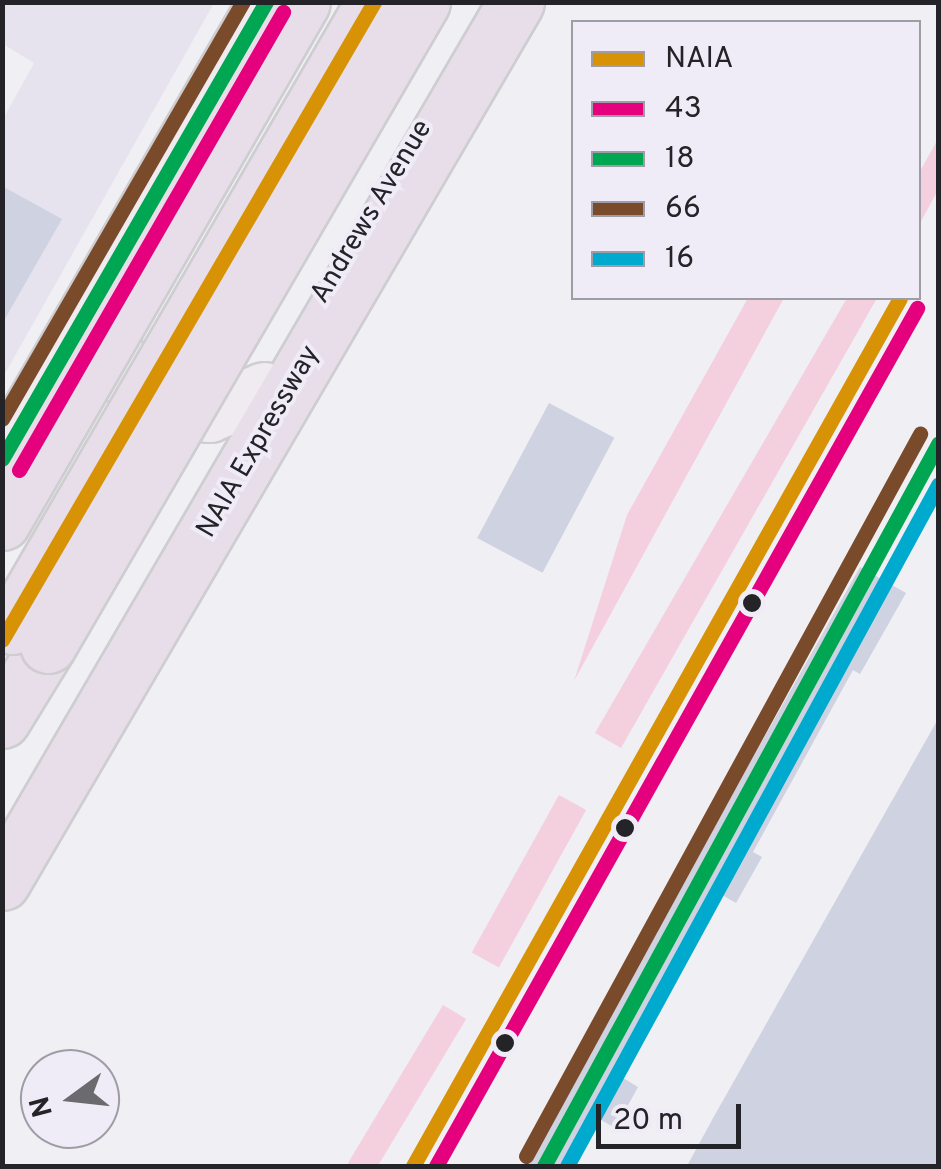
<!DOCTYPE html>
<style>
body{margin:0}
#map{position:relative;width:941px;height:1169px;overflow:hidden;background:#f0eff4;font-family:Overpass,sans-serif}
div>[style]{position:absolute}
.built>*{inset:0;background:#e6e3ef}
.green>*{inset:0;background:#f4cfdd;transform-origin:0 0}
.building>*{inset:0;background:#ced2e1;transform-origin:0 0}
.roads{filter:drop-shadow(2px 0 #cecdd0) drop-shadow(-2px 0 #cecdd0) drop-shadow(0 2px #cecdd0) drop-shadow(0 -2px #cecdd0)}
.primary>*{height:55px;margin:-27.5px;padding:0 27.5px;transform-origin:27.5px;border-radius:27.5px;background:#f0ebf1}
.highway>*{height:55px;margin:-27.5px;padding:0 27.5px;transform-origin:27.5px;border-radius:27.5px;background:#e8dee9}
.bridges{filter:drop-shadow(2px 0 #cecdd0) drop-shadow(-2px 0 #cecdd0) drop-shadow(0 2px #cecdd0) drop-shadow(0 -2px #cecdd0)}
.highway-bridge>*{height:55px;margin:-27.5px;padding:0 27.5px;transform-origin:27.5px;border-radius:27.5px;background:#e8dee9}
.bus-1>*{height:15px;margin:-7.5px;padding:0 7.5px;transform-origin:7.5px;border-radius:7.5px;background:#d79206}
.bus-2>*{height:15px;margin:-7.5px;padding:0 7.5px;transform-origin:7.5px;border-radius:7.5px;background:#e5007d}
.bus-3>*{height:15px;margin:-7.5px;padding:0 7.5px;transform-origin:7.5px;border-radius:7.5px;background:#00a651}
.bus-4>*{height:15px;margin:-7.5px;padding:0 7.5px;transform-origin:7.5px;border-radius:7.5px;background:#7a4b2a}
.bus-5>*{height:15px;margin:-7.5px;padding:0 7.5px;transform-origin:7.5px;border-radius:7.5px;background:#00a9ce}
.dots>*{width:28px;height:28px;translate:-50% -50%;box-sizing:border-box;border:5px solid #efecf7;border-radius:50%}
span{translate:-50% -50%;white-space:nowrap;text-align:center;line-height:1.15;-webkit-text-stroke:8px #efecf7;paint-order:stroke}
.street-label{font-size:28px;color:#242327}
.frame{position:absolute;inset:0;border:5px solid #242327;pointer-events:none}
.legend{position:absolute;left:571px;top:20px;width:350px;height:280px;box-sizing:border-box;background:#efecf7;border:2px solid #9e9ca4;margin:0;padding:12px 18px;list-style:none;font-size:30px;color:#242327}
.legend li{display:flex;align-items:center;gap:20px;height:50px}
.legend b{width:50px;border:2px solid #9e9ca4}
.north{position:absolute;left:20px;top:1049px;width:100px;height:100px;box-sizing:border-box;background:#efecf7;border:2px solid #9e9ca4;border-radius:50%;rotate:255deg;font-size:28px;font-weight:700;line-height:40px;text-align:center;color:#242327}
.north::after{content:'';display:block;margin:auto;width:35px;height:45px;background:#6b6a6f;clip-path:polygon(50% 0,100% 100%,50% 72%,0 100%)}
.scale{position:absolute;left:596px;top:1104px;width:145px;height:45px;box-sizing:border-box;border:5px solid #242327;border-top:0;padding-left:12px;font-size:30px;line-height:35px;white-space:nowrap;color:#242327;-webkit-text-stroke:8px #efecf7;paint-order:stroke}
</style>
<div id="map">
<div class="built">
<div style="clip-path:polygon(3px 3px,214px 3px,3px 377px,3px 119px,34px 63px,3px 44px)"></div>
</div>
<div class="green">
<div style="clip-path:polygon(938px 139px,938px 190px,919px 225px,919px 173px)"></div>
<div style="clip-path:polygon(748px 298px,784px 298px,574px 681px,627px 515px)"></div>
<div style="clip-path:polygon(847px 298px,877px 298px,621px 748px,595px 733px)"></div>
<div style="left:559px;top:795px;width:31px;height:180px;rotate:29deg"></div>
<div style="left:443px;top:1005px;width:27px;height:185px;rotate:31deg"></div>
</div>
<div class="building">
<div style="clip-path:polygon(2px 186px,62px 219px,2px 324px)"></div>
<div style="left:549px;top:403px;width:74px;height:153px;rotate:28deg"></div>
<div style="clip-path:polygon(860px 567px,906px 593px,860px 674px,853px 670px,753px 852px,762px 857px,736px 903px,722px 895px,620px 1076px,638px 1087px,626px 1109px,615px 1128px,596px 1117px,568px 1166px,523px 1166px)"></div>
<div style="clip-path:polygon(938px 719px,938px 1166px,687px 1166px,712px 1120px)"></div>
</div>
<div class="roads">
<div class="primary">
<div style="left:98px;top:302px;width:79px;rotate:70.9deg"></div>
<div style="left:124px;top:377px;width:40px;rotate:44deg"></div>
<div style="left:153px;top:405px;width:57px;rotate:9.1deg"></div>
<div style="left:209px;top:414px;width:60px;rotate:-23.6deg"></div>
<div style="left:2px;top:460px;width:529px;rotate:-60.04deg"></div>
</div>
<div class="highway">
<div style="left:2px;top:720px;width:88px;rotate:-58.5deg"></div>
<div style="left:2px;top:882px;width:1019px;rotate:-59.71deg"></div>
</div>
</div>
<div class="bridges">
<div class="highway-bridge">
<div style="left:2px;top:522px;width:600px;rotate:-60.02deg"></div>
<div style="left:12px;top:626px;width:721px;rotate:-59.88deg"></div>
<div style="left:48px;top:645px;width:744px;rotate:-59.82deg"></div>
</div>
</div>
<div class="bus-1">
<div style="left:2px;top:640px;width:739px;rotate:-59.75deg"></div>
<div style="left:413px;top:1166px;width:995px;rotate:-60.7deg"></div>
</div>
<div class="bus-2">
<div style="left:19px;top:470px;width:529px;rotate:-60.04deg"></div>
<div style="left:436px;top:1166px;width:984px;rotate:-60.72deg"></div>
</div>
<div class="bus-3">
<div style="left:2px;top:459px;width:528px;rotate:-59.99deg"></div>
<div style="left:544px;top:1166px;width:823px;rotate:-61.38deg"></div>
</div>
<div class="bus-4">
<div style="left:2px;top:419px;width:482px;rotate:-60deg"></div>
<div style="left:526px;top:1156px;width:823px;rotate:-61.38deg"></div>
</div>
<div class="bus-5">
<div style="left:567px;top:1166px;width:776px;rotate:-61.42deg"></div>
</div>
<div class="dots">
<div style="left:752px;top:603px;background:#242327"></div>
<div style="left:625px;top:828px;background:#242327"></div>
<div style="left:505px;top:1043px;background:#242327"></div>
</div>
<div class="street-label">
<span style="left:372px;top:212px;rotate:-59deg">Andrews Avenue</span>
<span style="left:259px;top:442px;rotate:-60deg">NAIA Expressway</span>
</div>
<div class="frame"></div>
<ul class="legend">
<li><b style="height:12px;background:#d79206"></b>NAIA</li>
<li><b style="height:12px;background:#e5007d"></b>43</li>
<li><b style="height:12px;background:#00a651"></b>18</li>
<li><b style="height:12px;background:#7a4b2a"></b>66</li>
<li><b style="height:12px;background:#00a9ce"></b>16</li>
</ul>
<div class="north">N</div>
<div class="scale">20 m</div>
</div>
